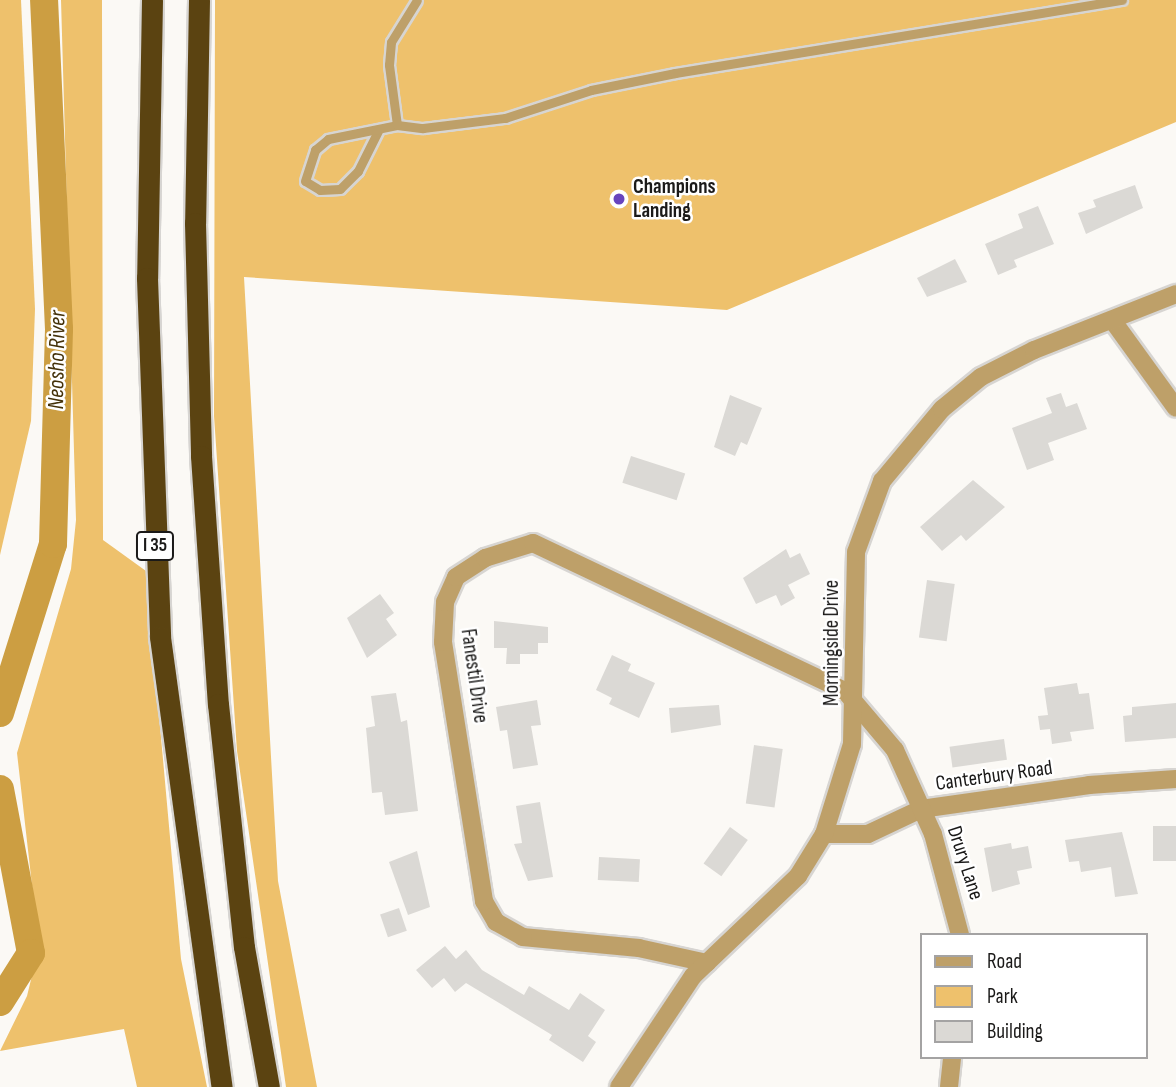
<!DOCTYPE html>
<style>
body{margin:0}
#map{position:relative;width:1176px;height:1087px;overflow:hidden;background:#fbf9f5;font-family:"Sofia Sans Condensed",sans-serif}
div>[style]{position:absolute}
.green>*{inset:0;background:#eec16c}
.river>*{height:28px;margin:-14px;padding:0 14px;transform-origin:14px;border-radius:14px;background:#cc9e42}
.building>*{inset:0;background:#dbd9d5;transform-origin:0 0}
.roads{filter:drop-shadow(2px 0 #d7d5d2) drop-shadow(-2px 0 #d7d5d2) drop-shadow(0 2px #d7d5d2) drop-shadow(0 -2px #d7d5d2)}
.service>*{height:9px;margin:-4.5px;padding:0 4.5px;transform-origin:4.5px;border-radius:4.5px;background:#bea069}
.minor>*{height:18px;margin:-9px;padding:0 9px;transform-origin:9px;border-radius:9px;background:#bea069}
.motorway>*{height:21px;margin:-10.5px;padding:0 10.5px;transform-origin:10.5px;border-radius:10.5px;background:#5b4311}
.dots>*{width:19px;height:19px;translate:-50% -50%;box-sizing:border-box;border:4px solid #fff;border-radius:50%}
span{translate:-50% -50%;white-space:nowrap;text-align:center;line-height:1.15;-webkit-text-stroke:5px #fff;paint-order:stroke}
.shield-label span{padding:2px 5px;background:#fff;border:2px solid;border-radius:5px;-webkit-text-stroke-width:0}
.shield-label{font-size:19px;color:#1b1a19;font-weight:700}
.poi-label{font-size:21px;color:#1b1a19;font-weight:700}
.left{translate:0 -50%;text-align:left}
.street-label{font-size:21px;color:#1b1a19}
.water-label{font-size:23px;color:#443109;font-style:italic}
.legend{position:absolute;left:920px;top:933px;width:228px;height:126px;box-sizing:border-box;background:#fff;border:2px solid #a4a3a3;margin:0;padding:9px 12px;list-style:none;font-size:21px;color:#1b1a19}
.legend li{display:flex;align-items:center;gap:14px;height:35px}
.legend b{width:35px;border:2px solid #a4a3a3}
</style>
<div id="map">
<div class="green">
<div style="clip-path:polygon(0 0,21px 0,35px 309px,31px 421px,0 555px)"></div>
<div style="clip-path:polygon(61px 0,102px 0,103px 540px,146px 571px,181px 959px,207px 1087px,137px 1087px,124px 1029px,0 1051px,27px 996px,39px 947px,17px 753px,71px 569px,76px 520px)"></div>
<div style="clip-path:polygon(215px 0,1176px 0,1176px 122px,727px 310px,244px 277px,278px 881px,317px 1087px,286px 1087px,237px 751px,214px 416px)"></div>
</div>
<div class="river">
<div style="left:0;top:713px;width:177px;rotate:-72.6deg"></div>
<div style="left:53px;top:544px;width:215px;rotate:-88.4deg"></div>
<div style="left:59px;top:329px;width:329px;rotate:-92.6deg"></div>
<div style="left:0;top:789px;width:167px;rotate:79.3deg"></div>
<div style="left:31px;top:953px;width:58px;rotate:122.3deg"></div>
</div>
<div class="building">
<div style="clip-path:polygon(1135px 185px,1143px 208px,1086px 234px,1078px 213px,1096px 207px,1093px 200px)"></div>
<div style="clip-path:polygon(1038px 206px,1054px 244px,1014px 260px,1017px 267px,998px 275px,985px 244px,1023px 228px,1018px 214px)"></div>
<div style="clip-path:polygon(955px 259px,967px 282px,927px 297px,917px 278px)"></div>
<div style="clip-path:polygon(1061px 393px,1066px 407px,1077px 403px,1087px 429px,1048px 443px,1054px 460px,1027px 470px,1012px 428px,1052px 413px,1046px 398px)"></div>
<div style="clip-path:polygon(730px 395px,762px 408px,747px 445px,741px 442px,735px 456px,714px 447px)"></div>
<div style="left:631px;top:456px;width:57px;height:28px;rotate:18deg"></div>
<div style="clip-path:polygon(973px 480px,1005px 507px,966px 541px,961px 535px,942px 551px,920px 527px)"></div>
<div style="clip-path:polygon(786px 549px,790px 558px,800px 553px,810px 574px,788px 585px,795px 598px,781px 606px,776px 595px,756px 604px,743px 578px)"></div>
<div style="left:927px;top:580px;width:28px;height:58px;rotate:8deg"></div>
<div style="clip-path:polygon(380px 594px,394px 613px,386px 619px,397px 635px,367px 658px,347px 618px)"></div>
<div style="clip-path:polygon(494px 621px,548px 627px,548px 643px,538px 643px,538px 654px,520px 654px,520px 664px,506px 664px,507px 648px,494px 648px)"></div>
<div style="clip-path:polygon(612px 655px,631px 664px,628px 671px,655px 683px,639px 718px,609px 704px,612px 698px,596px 690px)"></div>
<div style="clip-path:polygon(1077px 683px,1079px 694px,1089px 693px,1094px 729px,1070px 732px,1072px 741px,1052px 744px,1050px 729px,1040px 730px,1038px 716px,1048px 715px,1044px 688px)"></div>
<div style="clip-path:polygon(396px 693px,401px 722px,407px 720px,418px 811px,385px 815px,382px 792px,372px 793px,366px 728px,375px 726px,371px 696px)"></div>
<div style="clip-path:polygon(537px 700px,541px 725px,531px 726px,538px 765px,513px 769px,507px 730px,500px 731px,496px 707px)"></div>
<div style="clip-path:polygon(1176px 703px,1176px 738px,1125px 742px,1123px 716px,1132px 715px,1132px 707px)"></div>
<div style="clip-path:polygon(719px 705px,721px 725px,671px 733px,669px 708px)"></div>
<div style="left:1004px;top:739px;width:21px;height:55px;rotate:82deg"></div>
<div style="left:754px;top:745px;width:29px;height:59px;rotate:8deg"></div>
<div style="clip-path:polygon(540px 802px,553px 877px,528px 881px,514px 844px,522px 843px,516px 806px)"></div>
<div style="left:1176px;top:826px;width:35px;height:23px;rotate:90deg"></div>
<div style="left:730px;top:827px;width:22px;height:45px;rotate:36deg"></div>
<div style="clip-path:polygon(1122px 832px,1138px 894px,1115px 897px,1111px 867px,1081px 872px,1079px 861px,1069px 862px,1065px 840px)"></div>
<div style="clip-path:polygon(1011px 843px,1012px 849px,1028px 846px,1032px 868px,1017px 871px,1020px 884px,992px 892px,984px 848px)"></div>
<div style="clip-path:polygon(417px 851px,430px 907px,408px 915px,389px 862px)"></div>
<div style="left:599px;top:857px;width:41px;height:23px;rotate:3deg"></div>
<div style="left:399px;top:908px;width:24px;height:20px;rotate:71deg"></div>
<div style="clip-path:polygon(445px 946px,456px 959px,466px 950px,482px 970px,524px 995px,529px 986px,569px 1010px,580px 993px,605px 1010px,588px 1036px,596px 1042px,583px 1062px,549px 1040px,552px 1035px,466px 983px,455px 992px,444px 978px,432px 988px,416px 970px)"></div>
</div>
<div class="roads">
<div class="service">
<div style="left:397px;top:125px;width:26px;rotate:7deg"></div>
<div style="left:423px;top:128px;width:83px;rotate:-7deg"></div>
<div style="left:505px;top:118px;width:90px;rotate:-18deg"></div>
<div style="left:591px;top:90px;width:86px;rotate:-11.4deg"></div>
<div style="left:675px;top:73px;width:453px;rotate:-9.3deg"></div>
<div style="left:378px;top:131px;width:45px;rotate:116.6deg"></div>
<div style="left:358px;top:171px;width:25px;rotate:135deg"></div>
<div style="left:340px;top:189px;width:20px;rotate:177deg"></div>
<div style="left:320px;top:190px;width:17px;rotate:-149deg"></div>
<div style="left:305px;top:181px;width:33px;rotate:-72deg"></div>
<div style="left:315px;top:150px;width:17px;rotate:-40deg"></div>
<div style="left:328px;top:139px;width:70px;rotate:-11.5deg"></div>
<div style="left:397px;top:125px;width:61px;rotate:-97.6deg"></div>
<div style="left:389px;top:65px;width:23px;rotate:-85deg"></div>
<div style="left:391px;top:42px;width:49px;rotate:-58.2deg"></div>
</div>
<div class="minor">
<div style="left:1113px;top:321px;width:107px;rotate:54.1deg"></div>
<div style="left:824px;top:834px;width:44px"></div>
<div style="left:868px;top:834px;width:59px;rotate:-25.3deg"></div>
<div style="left:921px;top:809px;width:170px;rotate:-8.1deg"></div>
<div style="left:1089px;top:785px;width:87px;rotate:-3.9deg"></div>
<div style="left:707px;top:963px;width:70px;rotate:-167.6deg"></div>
<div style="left:639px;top:948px;width:117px;rotate:-174.6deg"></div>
<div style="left:523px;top:937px;width:31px;rotate:-151deg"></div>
<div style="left:496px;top:922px;width:24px;rotate:-120deg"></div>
<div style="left:484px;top:901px;width:262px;rotate:-99deg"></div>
<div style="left:443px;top:642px;width:40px;rotate:-87.1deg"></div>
<div style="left:445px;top:602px;width:27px;rotate:-66deg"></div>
<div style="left:456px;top:577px;width:35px;rotate:-33deg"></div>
<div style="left:485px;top:558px;width:50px;rotate:-17.4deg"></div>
<div style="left:533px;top:543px;width:345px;rotate:25.4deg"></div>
<div style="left:845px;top:691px;width:77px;rotate:49.7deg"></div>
<div style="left:895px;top:750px;width:92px;rotate:65.7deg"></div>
<div style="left:933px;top:834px;width:105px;rotate:75deg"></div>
<div style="left:619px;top:1087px;width:133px;rotate:-56.3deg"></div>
<div style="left:693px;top:976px;width:145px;rotate:-43.6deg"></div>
<div style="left:798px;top:876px;width:49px;rotate:-58.2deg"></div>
<div style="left:824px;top:834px;width:94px;rotate:-72.7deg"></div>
<div style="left:852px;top:744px;width:192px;rotate:-88.8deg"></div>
<div style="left:856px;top:552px;width:76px;rotate:-69.9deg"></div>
<div style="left:882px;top:481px;width:94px;rotate:-50.2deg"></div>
<div style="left:942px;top:409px;width:50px;rotate:-39.4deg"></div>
<div style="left:981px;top:377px;width:59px;rotate:-27deg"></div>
<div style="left:1034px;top:350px;width:153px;rotate:-21.5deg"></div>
<div style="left:949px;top:1087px;width:30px;rotate:-84deg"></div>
</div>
<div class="motorway">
<div style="left:152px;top:0;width:278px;rotate:91deg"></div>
<div style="left:147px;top:278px;width:359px;rotate:87.9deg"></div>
<div style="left:160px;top:637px;width:454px;rotate:82.2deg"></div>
<div style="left:199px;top:0;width:223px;rotate:91deg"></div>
<div style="left:195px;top:223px;width:233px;rotate:88.5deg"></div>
<div style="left:201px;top:456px;width:249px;rotate:86.1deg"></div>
<div style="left:218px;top:704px;width:244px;rotate:83.9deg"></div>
<div style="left:244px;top:947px;width:142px;rotate:79.9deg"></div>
</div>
</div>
<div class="dots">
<div style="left:619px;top:199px;background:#6844bd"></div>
</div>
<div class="shield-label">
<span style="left:155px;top:546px">I 35</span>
</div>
<div class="poi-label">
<span class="left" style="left:633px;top:199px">Champions<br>Landing</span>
</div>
<div class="street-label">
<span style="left:832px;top:643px;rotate:-90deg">Morningside Drive</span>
<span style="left:474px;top:676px;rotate:82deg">Fanestil Drive</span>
<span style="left:994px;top:776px;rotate:-8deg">Canterbury Road</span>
<span style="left:965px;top:863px;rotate:72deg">Drury Lane</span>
</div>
<div class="water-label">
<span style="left:57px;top:360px;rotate:-89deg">Neosho River</span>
</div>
<ul class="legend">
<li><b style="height:9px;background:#bea069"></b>Road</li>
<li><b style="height:19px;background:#eec16c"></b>Park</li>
<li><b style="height:19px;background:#dbd9d5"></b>Building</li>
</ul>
</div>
